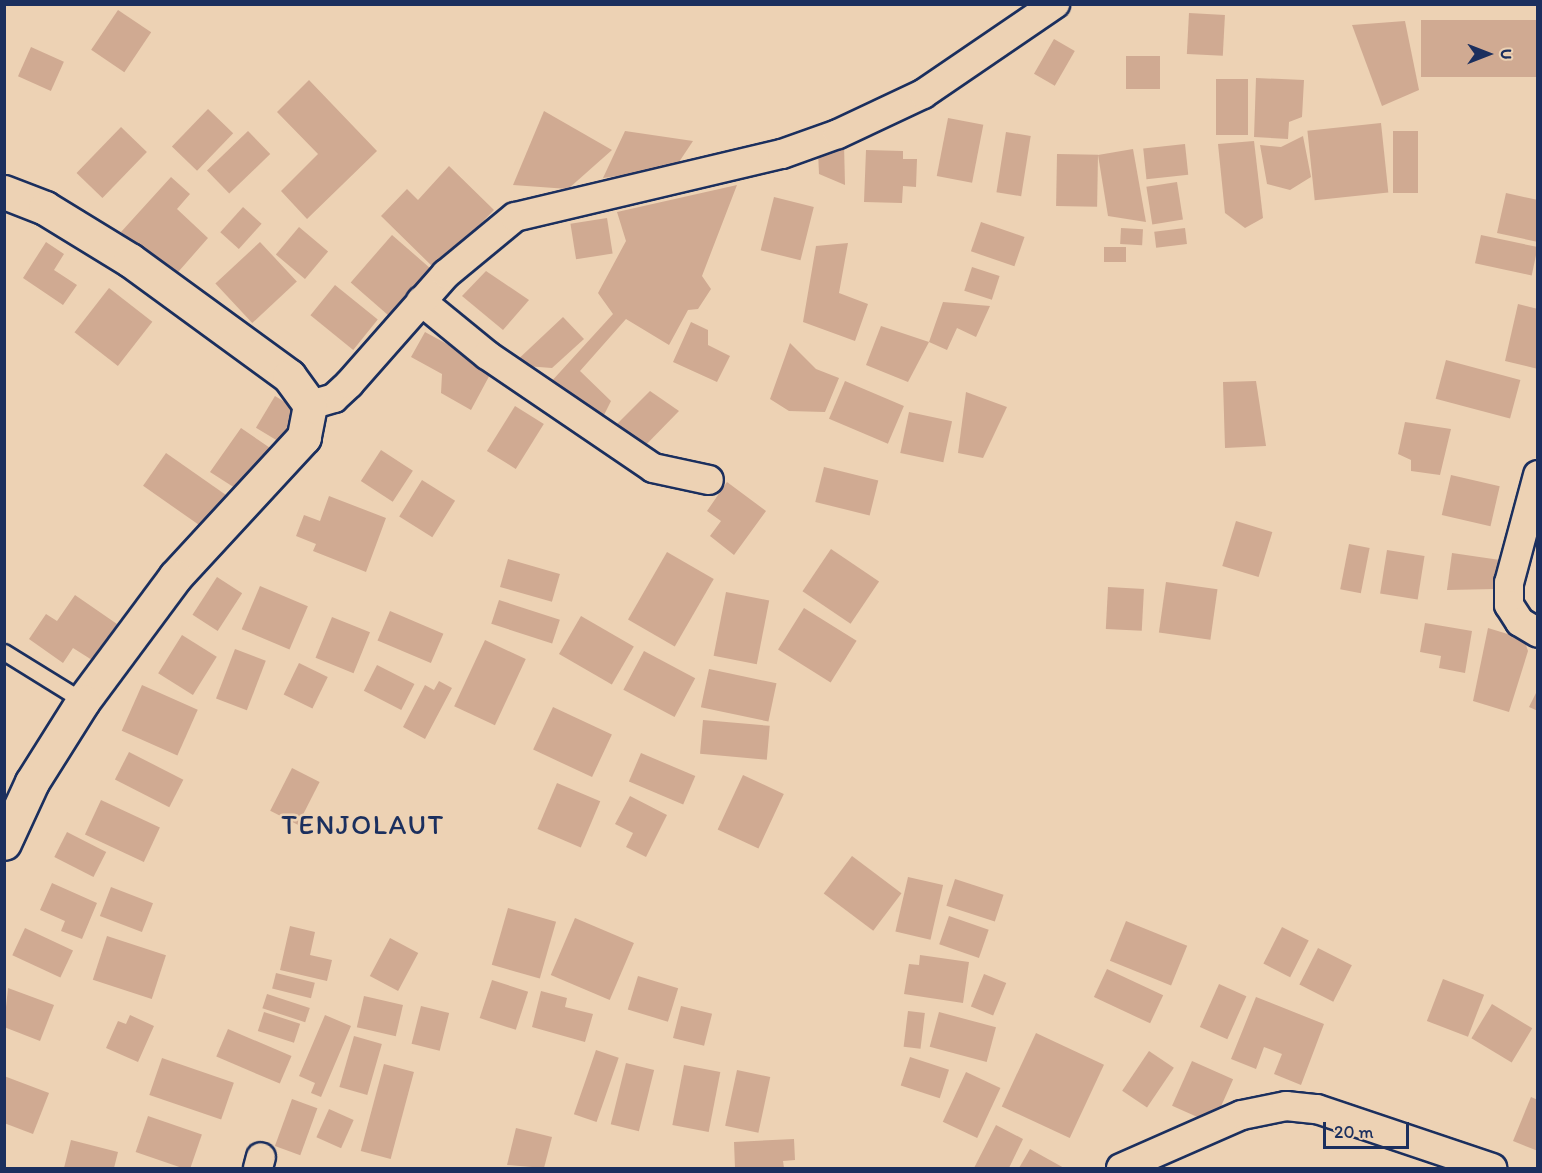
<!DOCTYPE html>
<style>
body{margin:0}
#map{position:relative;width:1542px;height:1173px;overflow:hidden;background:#edd2b4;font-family:Itim,sans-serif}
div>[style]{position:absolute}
.building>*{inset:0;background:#d0aa92;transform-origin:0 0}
.roads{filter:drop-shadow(2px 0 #1b2f5e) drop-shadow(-2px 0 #1b2f5e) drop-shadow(0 2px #1b2f5e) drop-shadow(0 -2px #1b2f5e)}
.lane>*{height:15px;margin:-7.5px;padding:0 7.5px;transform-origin:7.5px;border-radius:7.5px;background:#edd2b4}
.street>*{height:28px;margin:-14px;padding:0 14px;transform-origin:14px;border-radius:14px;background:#edd2b4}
.secondary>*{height:33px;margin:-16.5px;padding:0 16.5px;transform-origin:16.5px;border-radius:16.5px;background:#edd2b4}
span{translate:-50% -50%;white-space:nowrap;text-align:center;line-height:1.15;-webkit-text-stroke:5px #edd2b4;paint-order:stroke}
.quarter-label{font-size:28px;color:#1b2f5e;letter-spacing:1.5px}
.frame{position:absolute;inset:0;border:6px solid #1b2f5e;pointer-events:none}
.north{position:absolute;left:1458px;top:24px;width:60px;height:60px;-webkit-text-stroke:4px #edd2b4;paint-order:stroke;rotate:90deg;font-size:16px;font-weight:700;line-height:24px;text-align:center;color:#1b2f5e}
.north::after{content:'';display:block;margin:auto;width:21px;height:27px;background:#1b2f5e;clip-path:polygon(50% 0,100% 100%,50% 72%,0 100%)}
.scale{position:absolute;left:1323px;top:1122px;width:86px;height:27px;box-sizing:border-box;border:3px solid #1b2f5e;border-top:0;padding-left:8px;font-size:18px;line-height:21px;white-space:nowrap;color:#1b2f5e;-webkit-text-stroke:4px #edd2b4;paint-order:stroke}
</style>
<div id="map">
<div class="building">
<div style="left:118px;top:10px;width:40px;height:48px;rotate:34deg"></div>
<div style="left:1189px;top:13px;width:36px;height:41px;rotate:3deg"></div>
<div style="left:1538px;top:20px;width:57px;height:117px;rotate:90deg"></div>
<div style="clip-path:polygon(1405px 21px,1419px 90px,1382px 106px,1352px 25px)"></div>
<div style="left:1054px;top:39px;width:24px;height:40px;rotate:30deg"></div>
<div style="left:31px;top:47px;width:36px;height:32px;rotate:24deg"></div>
<div style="left:1126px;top:56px;width:34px;height:33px"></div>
<div style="clip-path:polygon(1256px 78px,1304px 80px,1302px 117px,1289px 122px,1288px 139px,1254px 137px)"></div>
<div style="left:1216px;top:79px;width:32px;height:56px"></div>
<div style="clip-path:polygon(309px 80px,377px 151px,307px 219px,281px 191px,318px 154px,277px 112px)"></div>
<div style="left:208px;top:109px;width:35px;height:52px;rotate:44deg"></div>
<div style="clip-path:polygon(544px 111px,612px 150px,568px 189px,513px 185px)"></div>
<div style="left:948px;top:118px;width:36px;height:59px;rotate:11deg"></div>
<div style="left:1381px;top:123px;width:70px;height:74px;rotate:84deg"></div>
<div style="left:121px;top:127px;width:36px;height:64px;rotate:44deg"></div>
<div style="left:248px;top:131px;width:32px;height:57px;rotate:46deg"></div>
<div style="clip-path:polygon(625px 131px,693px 141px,675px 168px,603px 178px)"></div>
<div style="left:1393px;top:131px;width:25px;height:62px"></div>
<div style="left:1006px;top:132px;width:25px;height:61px;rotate:9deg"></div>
<div style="clip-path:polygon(1303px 136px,1311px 177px,1290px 190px,1267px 184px,1260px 145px,1281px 147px)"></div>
<div style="clip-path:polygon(1254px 141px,1263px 218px,1245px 228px,1225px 213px,1218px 144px)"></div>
<div style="clip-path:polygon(844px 144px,845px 185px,819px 174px,818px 151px)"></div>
<div style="left:1185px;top:144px;width:31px;height:42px;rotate:84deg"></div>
<div style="clip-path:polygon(1133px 149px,1146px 222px,1108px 216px,1098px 155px)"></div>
<div style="clip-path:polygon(866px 150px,903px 151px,903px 159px,917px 159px,916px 187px,903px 186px,902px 203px,864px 202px)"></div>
<div style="left:1057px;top:154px;width:41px;height:52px;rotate:1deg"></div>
<div style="clip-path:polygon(449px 166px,494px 210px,436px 270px,381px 216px,407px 189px,418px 200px)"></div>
<div style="clip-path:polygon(171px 177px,190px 194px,177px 209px,208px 238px,172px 279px,121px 232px)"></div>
<div style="left:1177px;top:182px;width:38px;height:31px;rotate:81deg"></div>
<div style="clip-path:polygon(737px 185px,702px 276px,711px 289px,698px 309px,688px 310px,669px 345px,626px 319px,580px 371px,611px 401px,601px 421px,550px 383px,613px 314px,598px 293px,626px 241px,617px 212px)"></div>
<div style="clip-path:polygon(1506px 193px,1538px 200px,1538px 242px,1497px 233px)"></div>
<div style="left:774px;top:197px;width:41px;height:55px;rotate:14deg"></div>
<div style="left:243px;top:207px;width:25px;height:34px;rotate:42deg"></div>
<div style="left:607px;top:218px;width:36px;height:37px;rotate:81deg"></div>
<div style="left:981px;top:222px;width:46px;height:31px;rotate:19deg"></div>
<div style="left:299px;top:227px;width:38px;height:36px;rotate:40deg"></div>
<div style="left:1121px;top:228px;width:22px;height:16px;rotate:3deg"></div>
<div style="left:1185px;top:228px;width:16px;height:31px;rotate:83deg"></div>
<div style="left:392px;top:235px;width:57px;height:63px;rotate:41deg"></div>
<div style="left:1481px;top:235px;width:58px;height:29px;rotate:12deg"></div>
<div style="clip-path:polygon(46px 242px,64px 254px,54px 270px,77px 285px,63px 305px,23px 278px)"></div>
<div style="left:260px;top:242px;width:54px;height:61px;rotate:47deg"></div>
<div style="clip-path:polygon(848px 243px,839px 293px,868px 304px,855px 341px,803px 322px,816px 246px)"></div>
<div style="left:1104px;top:247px;width:22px;height:15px"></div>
<div style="left:972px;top:267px;width:29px;height:25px;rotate:18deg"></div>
<div style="clip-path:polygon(486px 271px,529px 300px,503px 330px,462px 296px)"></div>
<div style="left:335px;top:285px;width:55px;height:39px;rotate:39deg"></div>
<div style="left:109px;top:288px;width:55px;height:56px;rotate:38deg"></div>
<div style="clip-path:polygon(943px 302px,990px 306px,976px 337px,957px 328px,947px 350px,929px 342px)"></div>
<div style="clip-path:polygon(1518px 304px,1538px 309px,1538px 369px,1505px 361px)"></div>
<div style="clip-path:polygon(563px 317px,584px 339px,552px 368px,512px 365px)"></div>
<div style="clip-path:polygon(691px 322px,708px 330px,708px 345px,730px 356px,717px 382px,673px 362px)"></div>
<div style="clip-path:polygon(881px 326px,929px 342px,908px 382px,866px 365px)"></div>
<div style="clip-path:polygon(425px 332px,493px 369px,471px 410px,441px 393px,442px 374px,411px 357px)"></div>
<div style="clip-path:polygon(790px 343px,816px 369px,839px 378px,825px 412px,789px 411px,770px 399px)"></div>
<div style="left:1446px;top:360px;width:77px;height:40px;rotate:15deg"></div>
<div style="left:845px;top:381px;width:64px;height:41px;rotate:23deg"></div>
<div style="clip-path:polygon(1256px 381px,1266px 446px,1225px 448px,1223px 382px)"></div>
<div style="clip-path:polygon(650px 391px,679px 411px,636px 455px,616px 425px)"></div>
<div style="clip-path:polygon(966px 392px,1007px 407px,983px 458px,958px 453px)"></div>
<div style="left:275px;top:396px;width:29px;height:37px;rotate:31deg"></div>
<div style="left:515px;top:406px;width:34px;height:53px;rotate:32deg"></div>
<div style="left:909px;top:412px;width:44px;height:42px;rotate:12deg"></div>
<div style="clip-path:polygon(1405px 422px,1451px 429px,1440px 475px,1411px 471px,1411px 460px,1398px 454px)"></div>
<div style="clip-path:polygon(241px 428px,276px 452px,272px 459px,265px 455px,250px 486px,241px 479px,235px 488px,210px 472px)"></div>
<div style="left:381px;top:450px;width:38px;height:37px;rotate:33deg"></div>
<div style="left:166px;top:453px;width:75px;height:40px;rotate:35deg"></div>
<div style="left:824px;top:467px;width:56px;height:36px;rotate:14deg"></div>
<div style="left:1451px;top:475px;width:50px;height:41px;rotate:13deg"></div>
<div style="left:422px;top:480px;width:39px;height:43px;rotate:32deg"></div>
<div style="clip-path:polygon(727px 482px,766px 511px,734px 555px,710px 536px,721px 521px,707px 511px)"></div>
<div style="clip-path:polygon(329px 496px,386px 518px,366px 572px,313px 551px,316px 544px,296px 536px,304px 515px,320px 521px)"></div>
<div style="left:1236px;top:521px;width:38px;height:47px;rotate:17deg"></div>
<div style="left:1349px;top:544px;width:21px;height:46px;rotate:11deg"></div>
<div style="left:831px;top:549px;width:58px;height:51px;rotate:34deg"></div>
<div style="left:1387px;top:550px;width:38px;height:44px;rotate:9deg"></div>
<div style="left:667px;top:552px;width:54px;height:78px;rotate:30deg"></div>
<div style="clip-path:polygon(1452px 553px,1500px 560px,1496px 589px,1447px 590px)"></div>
<div style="left:508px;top:559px;width:54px;height:29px;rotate:16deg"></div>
<div style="left:217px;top:577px;width:30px;height:45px;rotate:33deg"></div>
<div style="left:1166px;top:582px;width:52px;height:51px;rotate:8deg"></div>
<div style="left:260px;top:586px;width:52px;height:47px;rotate:23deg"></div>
<div style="left:1108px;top:587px;width:36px;height:42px;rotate:3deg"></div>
<div style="left:726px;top:592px;width:44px;height:65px;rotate:11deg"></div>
<div style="clip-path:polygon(75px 595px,117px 624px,92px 660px,73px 648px,63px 663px,29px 639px,46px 614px,57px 621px)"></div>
<div style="left:499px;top:600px;width:64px;height:25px;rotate:18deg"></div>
<div style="left:804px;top:608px;width:62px;height:49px;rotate:32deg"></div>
<div style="left:390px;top:611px;width:58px;height:32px;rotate:23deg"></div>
<div style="left:581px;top:616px;width:61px;height:44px;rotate:30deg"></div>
<div style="left:332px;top:617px;width:41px;height:44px;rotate:22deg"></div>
<div style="clip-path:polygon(1425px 623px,1472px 631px,1465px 673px,1439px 668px,1441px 656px,1420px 652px)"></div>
<div style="clip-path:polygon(1488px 628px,1524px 639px,1528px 651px,1509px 712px,1473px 701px)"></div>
<div style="left:182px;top:635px;width:41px;height:45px;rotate:32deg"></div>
<div style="left:485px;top:640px;width:45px;height:73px;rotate:25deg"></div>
<div style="left:235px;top:649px;width:33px;height:53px;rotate:21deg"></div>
<div style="left:644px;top:651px;width:58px;height:44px;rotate:28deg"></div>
<div style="left:299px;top:663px;width:32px;height:35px;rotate:26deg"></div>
<div style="left:377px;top:665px;width:42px;height:29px;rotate:27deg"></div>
<div style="left:709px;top:669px;width:69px;height:39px;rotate:12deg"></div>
<div style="clip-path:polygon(439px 681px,452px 688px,425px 739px,403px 727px,425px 685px,434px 690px)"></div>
<div style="left:142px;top:685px;width:61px;height:50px;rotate:24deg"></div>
<div style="clip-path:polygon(1538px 689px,1538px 711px,1529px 707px)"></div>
<div style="left:553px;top:707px;width:65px;height:47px;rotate:25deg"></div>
<div style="left:703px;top:720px;width:67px;height:34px;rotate:5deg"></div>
<div style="left:129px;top:752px;width:61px;height:31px;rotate:27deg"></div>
<div style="left:641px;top:753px;width:59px;height:31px;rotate:23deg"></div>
<div style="left:292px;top:768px;width:31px;height:48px;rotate:27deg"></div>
<div style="left:743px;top:775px;width:45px;height:60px;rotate:25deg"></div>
<div style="left:557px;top:783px;width:47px;height:50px;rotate:23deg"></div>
<div style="clip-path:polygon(630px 796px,667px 815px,646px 857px,626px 847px,633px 833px,615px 824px)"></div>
<div style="left:101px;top:800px;width:65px;height:38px;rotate:25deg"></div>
<div style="left:67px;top:832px;width:44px;height:28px;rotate:27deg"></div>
<div style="left:852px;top:856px;width:62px;height:47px;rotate:37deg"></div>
<div style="left:908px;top:877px;width:36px;height:56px;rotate:13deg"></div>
<div style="left:955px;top:879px;width:51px;height:28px;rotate:18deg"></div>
<div style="clip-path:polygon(52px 883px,97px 903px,82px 939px,61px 931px,65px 921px,40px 910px)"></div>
<div style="left:111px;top:887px;width:45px;height:31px;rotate:21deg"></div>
<div style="left:508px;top:908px;width:50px;height:59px;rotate:16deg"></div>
<div style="left:949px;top:916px;width:42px;height:30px;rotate:19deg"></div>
<div style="left:575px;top:918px;width:64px;height:62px;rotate:23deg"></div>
<div style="left:1126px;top:921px;width:66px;height:43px;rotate:22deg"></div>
<div style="clip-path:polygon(290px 926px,315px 932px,310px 955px,332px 960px,327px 981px,280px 970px)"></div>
<div style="left:1282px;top:927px;width:30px;height:41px;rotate:27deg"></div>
<div style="left:25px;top:928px;width:53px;height:30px;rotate:25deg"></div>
<div style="left:107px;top:936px;width:62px;height:46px;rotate:18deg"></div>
<div style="left:390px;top:938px;width:32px;height:43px;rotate:28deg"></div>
<div style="left:1318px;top:948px;width:38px;height:41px;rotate:27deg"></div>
<div style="clip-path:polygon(920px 955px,969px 962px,963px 1003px,904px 994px,909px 964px,919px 965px)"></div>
<div style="left:1107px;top:969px;width:62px;height:31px;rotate:25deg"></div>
<div style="left:276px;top:973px;width:40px;height:16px;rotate:14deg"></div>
<div style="left:984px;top:974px;width:24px;height:35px;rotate:22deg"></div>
<div style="left:638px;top:976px;width:42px;height:35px;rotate:17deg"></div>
<div style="left:1443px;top:979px;width:44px;height:45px;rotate:21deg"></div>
<div style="left:492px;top:980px;width:38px;height:40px;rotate:18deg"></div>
<div style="left:1219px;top:984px;width:30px;height:47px;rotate:24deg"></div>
<div style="clip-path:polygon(8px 988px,54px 1005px,40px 1041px,4px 1027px)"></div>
<div style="clip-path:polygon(541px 991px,567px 998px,565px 1007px,593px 1014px,585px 1042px,532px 1027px)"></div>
<div style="left:267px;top:994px;width:45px;height:15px;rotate:18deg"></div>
<div style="left:364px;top:996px;width:40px;height:32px;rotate:13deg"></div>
<div style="clip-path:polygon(1256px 997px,1324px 1024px,1301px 1085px,1274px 1074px,1282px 1054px,1264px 1047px,1256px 1069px,1231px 1059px)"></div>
<div style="left:1492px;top:1004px;width:47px;height:40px;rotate:31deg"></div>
<div style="left:421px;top:1006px;width:29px;height:39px;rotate:14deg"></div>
<div style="left:681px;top:1006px;width:32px;height:33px;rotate:14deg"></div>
<div style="left:908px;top:1011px;width:17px;height:36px;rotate:7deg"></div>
<div style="left:264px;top:1012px;width:38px;height:20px;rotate:18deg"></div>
<div style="left:939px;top:1012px;width:59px;height:36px;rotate:15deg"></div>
<div style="clip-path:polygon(130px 1015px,154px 1026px,138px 1062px,106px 1048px,118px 1021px,126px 1024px)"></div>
<div style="clip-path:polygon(325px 1015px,351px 1026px,321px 1097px,311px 1093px,315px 1083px,299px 1076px)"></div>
<div style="left:228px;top:1029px;width:69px;height:30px;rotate:23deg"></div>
<div style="left:1036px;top:1033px;width:75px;height:81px;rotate:25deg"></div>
<div style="left:354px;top:1036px;width:29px;height:53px;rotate:16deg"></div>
<div style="left:596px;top:1050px;width:24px;height:68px;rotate:19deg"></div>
<div style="left:1149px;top:1051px;width:30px;height:48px;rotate:34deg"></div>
<div style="left:910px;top:1057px;width:41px;height:30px;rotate:18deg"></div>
<div style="left:162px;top:1058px;width:76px;height:39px;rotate:19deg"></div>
<div style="left:1192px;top:1061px;width:45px;height:49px;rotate:24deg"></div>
<div style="left:626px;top:1063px;width:29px;height:63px;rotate:14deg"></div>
<div style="left:384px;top:1064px;width:31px;height:90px;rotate:15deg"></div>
<div style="left:684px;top:1065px;width:37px;height:61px;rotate:11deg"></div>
<div style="left:737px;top:1070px;width:34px;height:57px;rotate:12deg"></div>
<div style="left:966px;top:1072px;width:38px;height:55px;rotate:25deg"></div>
<div style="clip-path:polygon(4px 1076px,49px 1093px,33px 1134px,4px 1123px)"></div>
<div style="clip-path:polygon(1531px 1097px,1538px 1100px,1538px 1151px,1513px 1141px)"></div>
<div style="left:292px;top:1099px;width:27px;height:50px;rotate:20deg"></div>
<div style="left:329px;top:1109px;width:27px;height:31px;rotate:24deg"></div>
<div style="left:148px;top:1116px;width:57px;height:38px;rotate:19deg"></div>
<div style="clip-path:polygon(996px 1125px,1023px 1139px,1009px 1168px,974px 1168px)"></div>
<div style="clip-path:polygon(516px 1128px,552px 1137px,544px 1168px,507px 1165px)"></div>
<div style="clip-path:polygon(794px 1139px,795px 1160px,783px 1161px,784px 1168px,735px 1168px,734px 1142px)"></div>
<div style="clip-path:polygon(71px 1140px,118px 1152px,114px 1168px,64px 1168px)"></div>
<div style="clip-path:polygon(1030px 1149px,1064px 1168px,1019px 1168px)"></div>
</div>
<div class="roads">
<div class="lane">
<div style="left:4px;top:652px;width:93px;rotate:31.8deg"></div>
</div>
<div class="street">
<div style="left:421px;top:301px;width:85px;rotate:39.3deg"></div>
<div style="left:487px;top:355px;width:201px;rotate:34.2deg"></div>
<div style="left:653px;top:468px;width:57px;rotate:12.1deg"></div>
<div style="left:310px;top:405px;width:25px;rotate:-16deg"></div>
<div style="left:334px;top:398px;width:21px;rotate:-43deg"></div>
<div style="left:349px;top:384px;width:147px;rotate:-48.6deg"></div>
<div style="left:446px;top:274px;width:89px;rotate:-39.6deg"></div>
<div style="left:515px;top:217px;width:274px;rotate:-13.3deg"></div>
<div style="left:782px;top:154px;width:59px;rotate:-19.7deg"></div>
<div style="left:838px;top:134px;width:94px;rotate:-25.2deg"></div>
<div style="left:923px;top:94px;width:160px;rotate:-34.3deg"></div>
<div style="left:1538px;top:475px;width:112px;rotate:105deg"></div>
<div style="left:1509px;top:583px;width:22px;rotate:90deg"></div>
<div style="left:1509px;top:605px;width:20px;rotate:57deg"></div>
<div style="left:1520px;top:622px;width:21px;rotate:31deg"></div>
<div style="left:258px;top:1168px;width:11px;rotate:-75deg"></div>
<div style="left:1121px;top:1168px;width:132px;rotate:-23.7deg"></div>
<div style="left:1242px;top:1115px;width:45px;rotate:-11.6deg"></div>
<div style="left:1286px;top:1106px;width:31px;rotate:6deg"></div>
<div style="left:1317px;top:1109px;width:185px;rotate:18.6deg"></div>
</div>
<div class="secondary">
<div style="left:4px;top:192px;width:44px;rotate:21.3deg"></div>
<div style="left:45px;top:208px;width:100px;rotate:31.5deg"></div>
<div style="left:130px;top:260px;width:197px;rotate:36.1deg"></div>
<div style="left:289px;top:376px;width:36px;rotate:54deg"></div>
<div style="left:310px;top:405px;width:33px;rotate:101deg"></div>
<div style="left:304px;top:437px;width:190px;rotate:132.7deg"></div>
<div style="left:175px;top:577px;width:154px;rotate:126.6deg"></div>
<div style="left:83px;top:701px;width:96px;rotate:122.2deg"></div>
<div style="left:32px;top:782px;width:67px;rotate:114.7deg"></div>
</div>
</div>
<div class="quarter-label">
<span style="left:363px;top:824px">TENJOLAUT</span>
</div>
<div class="frame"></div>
<div class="north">U</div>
<div class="scale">20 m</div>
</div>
